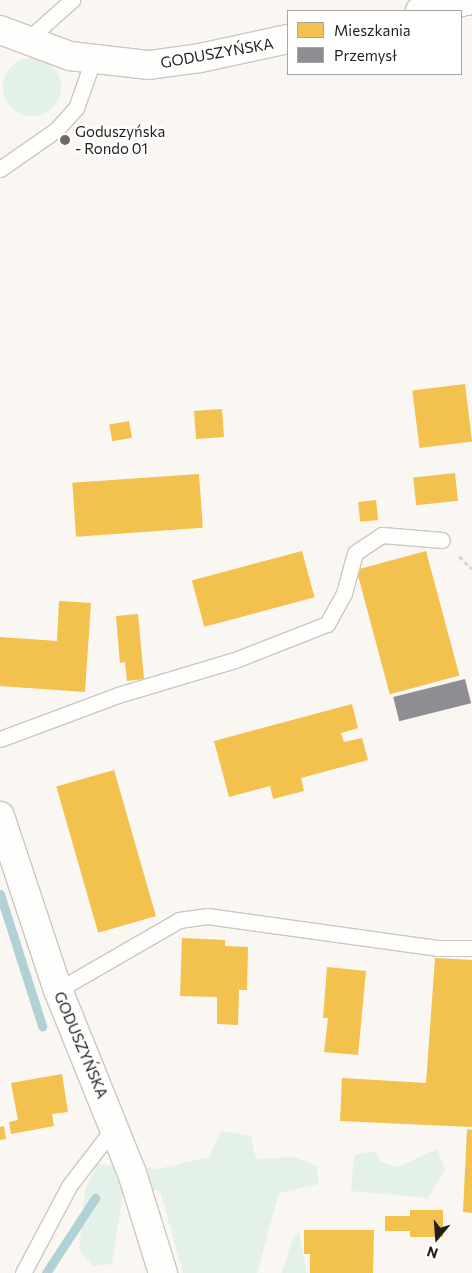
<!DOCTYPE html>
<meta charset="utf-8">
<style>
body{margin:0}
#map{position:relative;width:472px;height:1273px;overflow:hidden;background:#faf6f2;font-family:Commissioner,sans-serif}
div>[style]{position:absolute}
.green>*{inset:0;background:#e3f1e8}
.round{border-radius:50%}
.homes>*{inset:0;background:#f2c14e;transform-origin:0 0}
.industry>*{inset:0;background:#8d8d92;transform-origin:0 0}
.stream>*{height:9px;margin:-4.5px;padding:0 4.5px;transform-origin:4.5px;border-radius:4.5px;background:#b0d2d7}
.path>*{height:3px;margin-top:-1.5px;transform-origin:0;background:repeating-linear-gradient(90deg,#d7d6d5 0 5px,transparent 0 7.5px)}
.roads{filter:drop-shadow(1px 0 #cbc7c4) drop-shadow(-1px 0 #cbc7c4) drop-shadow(0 1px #cbc7c4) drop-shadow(0 -1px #cbc7c4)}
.lane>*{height:15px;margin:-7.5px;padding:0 7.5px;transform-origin:7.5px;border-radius:7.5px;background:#fefefd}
.street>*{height:28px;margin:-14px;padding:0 14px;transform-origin:14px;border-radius:14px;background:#fefefd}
.secondary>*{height:28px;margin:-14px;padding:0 14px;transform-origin:14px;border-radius:14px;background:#fefefd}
.dots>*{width:14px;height:14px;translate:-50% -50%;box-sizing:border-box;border:2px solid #fff;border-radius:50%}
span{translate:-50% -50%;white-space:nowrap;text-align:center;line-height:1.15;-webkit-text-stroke:5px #fff;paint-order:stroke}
.street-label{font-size:15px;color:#221e1b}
.poi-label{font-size:15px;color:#221e1b}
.left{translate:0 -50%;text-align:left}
.legend{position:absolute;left:287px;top:10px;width:175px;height:65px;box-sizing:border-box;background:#fff;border:1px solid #a7a5a4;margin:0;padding:6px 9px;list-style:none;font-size:15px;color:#221e1b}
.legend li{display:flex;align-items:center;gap:10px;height:25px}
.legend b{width:25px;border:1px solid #a7a5a4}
.north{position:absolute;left:412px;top:1213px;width:50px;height:50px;-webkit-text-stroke:4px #fff;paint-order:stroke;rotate:198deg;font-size:14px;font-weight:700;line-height:20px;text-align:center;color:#221e1b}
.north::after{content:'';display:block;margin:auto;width:18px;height:22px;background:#221e1b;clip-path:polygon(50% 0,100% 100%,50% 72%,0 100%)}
</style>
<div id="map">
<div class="green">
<div class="round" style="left:3px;top:58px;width:58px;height:58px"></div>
<div style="clip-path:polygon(221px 1131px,251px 1136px,256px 1159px,294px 1157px,317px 1166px,319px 1184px,279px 1193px,257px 1273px,183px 1273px,160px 1191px,124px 1186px,112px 1264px,93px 1266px,79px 1250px,85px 1190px,97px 1164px,158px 1169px,209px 1157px)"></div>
<div style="clip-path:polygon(437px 1149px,445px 1170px,428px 1198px,351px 1191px,354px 1155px,375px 1151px,381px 1162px,398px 1167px)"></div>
<div style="clip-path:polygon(299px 1232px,307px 1273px,282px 1273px,292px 1240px)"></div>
</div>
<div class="homes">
<div style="left:465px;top:384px;width:58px;height:53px;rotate:83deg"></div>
<div style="left:222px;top:409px;width:28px;height:28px;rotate:86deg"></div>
<div style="left:129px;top:421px;width:17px;height:20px;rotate:80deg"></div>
<div style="left:455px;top:473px;width:28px;height:42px;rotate:84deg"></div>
<div style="left:199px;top:474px;width:54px;height:127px;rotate:86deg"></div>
<div style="left:376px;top:500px;width:20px;height:18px;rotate:84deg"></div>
<div style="left:302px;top:551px;width:48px;height:114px;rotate:75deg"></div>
<div style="left:426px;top:551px;width:129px;height:72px;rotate:75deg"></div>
<div style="clip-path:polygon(59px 601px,91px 603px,85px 692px,0 686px,0 637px,57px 641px)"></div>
<div style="clip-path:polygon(138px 614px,144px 679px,127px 681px,125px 662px,120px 663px,116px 616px)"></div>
<div style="clip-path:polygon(352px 704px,358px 728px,341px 733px,344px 742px,362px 738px,368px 760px,301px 778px,304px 791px,273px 799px,270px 786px,229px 797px,214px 741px)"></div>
<div style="left:114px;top:770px;width:152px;height:60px;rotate:74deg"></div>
<div style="clip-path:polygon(182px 938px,225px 940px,225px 946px,248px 947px,247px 990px,239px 990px,238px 1025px,217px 1024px,217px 997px,180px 996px)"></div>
<div style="clip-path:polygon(435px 958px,472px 960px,472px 1127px,340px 1121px,342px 1078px,426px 1083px)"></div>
<div style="clip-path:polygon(327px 967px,366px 971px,358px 1055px,324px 1052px,328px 1018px,323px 1018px)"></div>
<div style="clip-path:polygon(62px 1074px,68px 1112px,52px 1114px,54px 1126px,11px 1134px,9px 1122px,18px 1120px,11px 1083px)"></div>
<div style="clip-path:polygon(4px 1126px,6px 1139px,0 1140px,0 1127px)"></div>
<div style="clip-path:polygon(467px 1129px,472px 1130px,472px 1213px,463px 1212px)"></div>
<div style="clip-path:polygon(410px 1210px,443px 1210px,443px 1237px,410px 1237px,410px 1231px,385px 1231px,385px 1216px,410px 1216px)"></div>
<div style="clip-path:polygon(304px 1230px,374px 1230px,373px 1273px,310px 1273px,310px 1254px,304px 1254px)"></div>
</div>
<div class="industry">
<div style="left:465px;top:679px;width:25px;height:74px;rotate:76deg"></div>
</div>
<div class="stream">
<div style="left:0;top:894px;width:139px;rotate:72.3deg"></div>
<div style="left:46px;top:1273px;width:90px;rotate:-56.8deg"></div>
</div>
<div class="path">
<div style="left:459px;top:556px;width:18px;rotate:45deg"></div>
</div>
<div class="roads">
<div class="lane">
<div style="left:26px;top:41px;width:62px;rotate:-41.7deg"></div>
<div style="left:0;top:169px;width:68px;rotate:-34.9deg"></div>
<div style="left:56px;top:130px;width:30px;rotate:-48deg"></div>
<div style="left:76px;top:108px;width:51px;rotate:-70.5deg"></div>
<div style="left:0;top:739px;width:126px;rotate:-20.4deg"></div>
<div style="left:118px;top:695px;width:122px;rotate:-16.7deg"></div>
<div style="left:235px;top:660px;width:99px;rotate:-21.4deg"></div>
<div style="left:327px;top:624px;width:35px;rotate:-61deg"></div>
<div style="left:344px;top:593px;width:41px;rotate:-74.6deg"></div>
<div style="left:355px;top:553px;width:32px;rotate:-34deg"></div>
<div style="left:382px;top:535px;width:60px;rotate:4.8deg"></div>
<div style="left:58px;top:990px;width:140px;rotate:-30deg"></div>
<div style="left:179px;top:920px;width:28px;rotate:-8deg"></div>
<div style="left:207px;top:916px;width:232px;rotate:7.9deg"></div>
<div style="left:437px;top:948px;width:35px"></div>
<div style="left:23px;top:1273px;width:98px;rotate:-62.1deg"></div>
<div style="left:69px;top:1186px;width:76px;rotate:-52.5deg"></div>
</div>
<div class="street">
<div style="left:420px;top:11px;width:53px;rotate:-11.9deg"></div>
<div style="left:0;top:30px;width:75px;rotate:20.4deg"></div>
<div style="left:70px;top:56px;width:80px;rotate:6.5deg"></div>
<div style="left:149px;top:65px;width:51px;rotate:-7.8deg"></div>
<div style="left:200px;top:58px;width:90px;rotate:-12.2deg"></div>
</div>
<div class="secondary">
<div style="left:0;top:816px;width:183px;rotate:71.6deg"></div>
<div style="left:58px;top:990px;width:197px;rotate:68deg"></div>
<div style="left:132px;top:1173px;width:105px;rotate:72.8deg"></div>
</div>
</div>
<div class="dots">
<div style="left:65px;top:140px;background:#6e6a66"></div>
</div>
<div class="street-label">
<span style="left:217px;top:53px;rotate:-10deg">GODUSZYŃSKA</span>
<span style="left:81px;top:1045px;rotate:67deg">GODUSZYŃSKA</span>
</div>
<div class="poi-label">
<span class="left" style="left:75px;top:140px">Goduszyńska<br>- Rondo 01</span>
</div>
<ul class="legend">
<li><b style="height:14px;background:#f2c14e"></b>Mieszkania</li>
<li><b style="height:14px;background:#8d8d92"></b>Przemysł</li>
</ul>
<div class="north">N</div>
</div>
